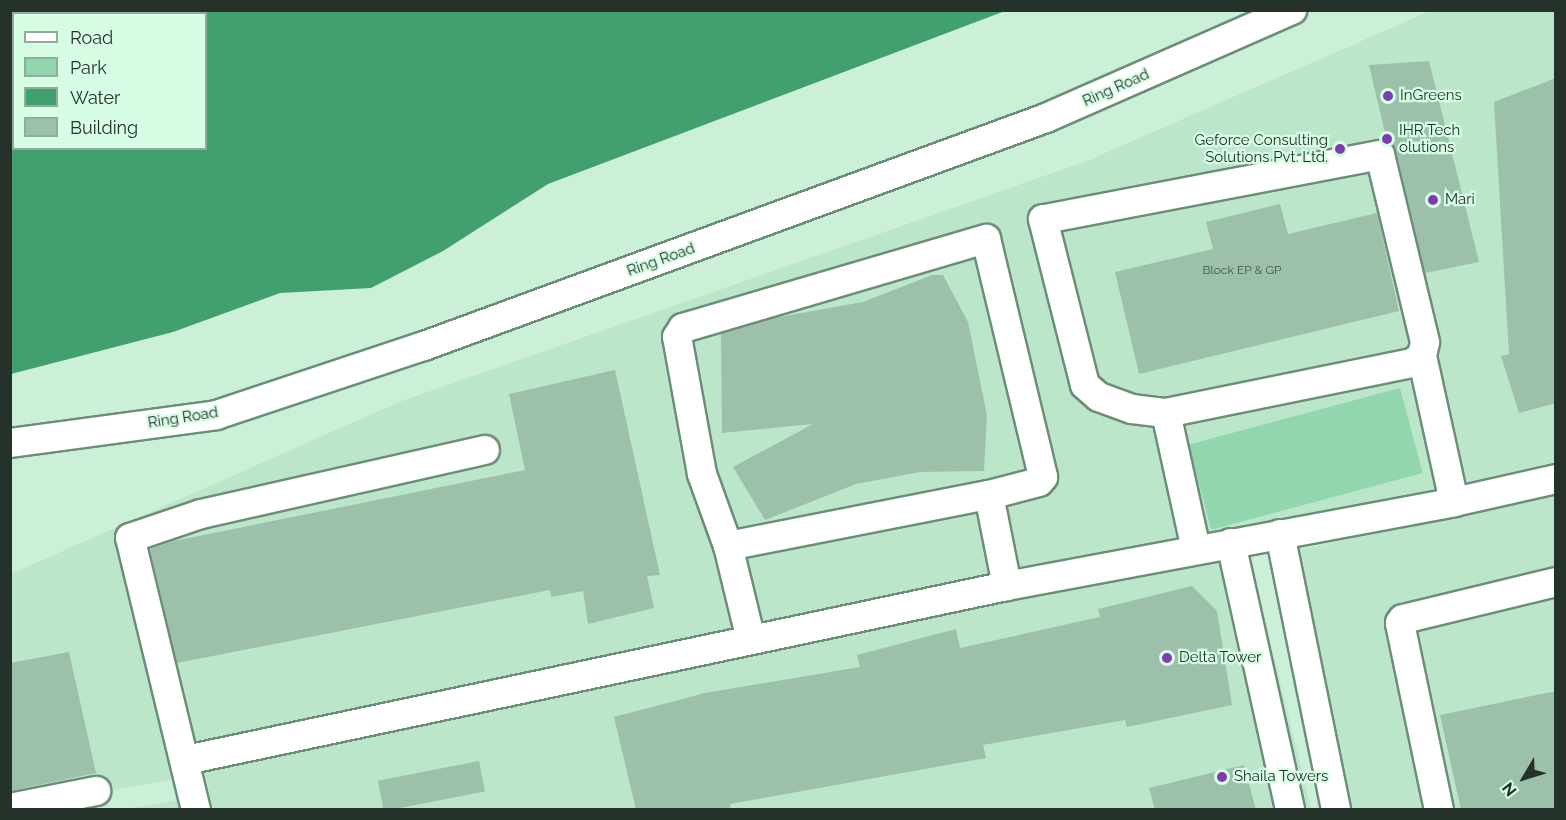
<!DOCTYPE html>
<style>
body{margin:0}
#map{position:relative;width:1566px;height:820px;overflow:hidden;background:#cbefd7;font-family:Raleway,sans-serif}
div>[style]{position:absolute}
.built>*{inset:0;background:#bbe6ca}
.green>*{inset:0;background:#92d6ad;transform-origin:0 0}
.water>*{inset:0;background:#41a06d}
.building>*{inset:0;background:#9cc0a9;transform-origin:0 0}
.roads{filter:drop-shadow(2px 0 #6c8e78) drop-shadow(-2px 0 #6c8e78) drop-shadow(0 2px #6c8e78) drop-shadow(0 -2px #6c8e78)}
.minor>*{height:28px;margin:-14px;padding:0 14px;transform-origin:14px;border-radius:14px;background:#fff}
.dots>*{width:16px;height:16px;translate:-50% -50%;box-sizing:border-box;border:3px solid #d8fde5;border-radius:50%}
span{translate:-50% -50%;white-space:nowrap;text-align:center;line-height:1.15;-webkit-text-stroke:4.5px #d8fde5;paint-order:stroke}
.number-label{font-size:12px;color:#425649}
.number-label span{-webkit-text-stroke-width:0}
.street-label{font-size:15px;color:#243229}
.poi-label{font-size:15px;color:#243229}
.left{translate:0 -50%;text-align:left}
.right{translate:-100% -50%;text-align:right}
.frame{position:absolute;inset:0;border:12px solid #243229;pointer-events:none}
.legend{position:absolute;left:12px;top:12px;width:195px;height:138px;box-sizing:border-box;background:#d8fde5;border:2px solid #90ac9a;margin:0;padding:8px 10px;list-style:none;font-size:18px;color:#243229}
.legend li{display:flex;align-items:center;gap:12px;height:30px}
.legend b{width:30px;border:2px solid #90ac9a}
.north{position:absolute;left:1494px;top:748px;width:60px;height:60px;-webkit-text-stroke:4px #d8fde5;paint-order:stroke;rotate:232deg;font-size:16px;font-weight:700;line-height:24px;text-align:center;color:#243229}
.north::after{content:'';display:block;margin:auto;width:21px;height:27px;background:#243229;clip-path:polygon(50% 0,100% 100%,50% 72%,0 100%)}
</style>
<div id="map">
<div class="built">
<div style="clip-path:polygon(1430px 11px,1555px 11px,1555px 462px,1244px 533px,1311px 809px,213px 810px,205px 774px,11px 808px,11px 574px,399px 402px,1087px 161px)"></div>
<div style="clip-path:polygon(1555px 493px,1555px 809px,1351px 809px,1294px 551px)"></div>
<div style="clip-path:polygon(184px 799px,187px 810px,119px 810px)"></div>
</div>
<div class="green">
<div style="left:1400px;top:388px;width:88px;height:219px;rotate:75deg"></div>
</div>
<div class="water">
<div style="clip-path:polygon(evenodd,11px 10px,1005px 10px,1005px 11px,548px 184px,443px 251px,371px 288px,280px 293px,173px 332px,11px 374px,11px 10px,14px 14px,206px 14px,206px 148px,14px 148px,14px 14px)"></div>
</div>
<div class="building">
<div style="clip-path:polygon(1429px 61px,1479px 262px,1425px 273px,1396px 151px,1387px 141px,1369px 65px)"></div>
<div style="clip-path:polygon(1556px 78px,1556px 403px,1519px 413px,1501px 356px,1509px 354px,1494px 102px)"></div>
<div style="clip-path:polygon(1280px 204px,1288px 234px,1377px 213px,1399px 311px,1139px 374px,1115px 272px,1213px 249px,1206px 222px)"></div>
<div style="clip-path:polygon(932px 275px,943px 275px,968px 322px,987px 415px,984px 471px,920px 472px,856px 484px,765px 520px,733px 467px,813px 424px,722px 433px,721px 334px,774px 318px,863px 302px)"></div>
<div style="clip-path:polygon(615px 370px,660px 575px,647px 576px,654px 608px,588px 624px,583px 591px,551px 597px,550px 590px,177px 663px,150px 549px,174px 541px,525px 470px,509px 394px)"></div>
<div style="clip-path:polygon(1192px 586px,1217px 611px,1232px 705px,1127px 727px,1125px 720px,983px 745px,986px 758px,730px 804px,731px 810px,636px 810px,614px 717px,705px 693px,860px 667px,857px 655px,956px 629px,960px 648px,1100px 617px,1098px 609px)"></div>
<div style="clip-path:polygon(69px 652px,96px 773px,10px 791px,10px 663px)"></div>
<div style="clip-path:polygon(1556px 691px,1556px 810px,1461px 810px,1440px 715px)"></div>
<div style="left:479px;top:761px;width:31px;height:103px;rotate:79deg"></div>
<div style="clip-path:polygon(1244px 765px,1256px 810px,1155px 810px,1149px 788px)"></div>
</div>
<div class="roads">
<div class="minor">
<div style="left:1422px;top:356px;width:149px;rotate:77.6deg"></div>
<div style="left:1166px;top:413px;width:251px;rotate:-11.5deg"></div>
<div style="left:1412px;top:363px;width:12px;rotate:-35deg"></div>
<div style="left:1422px;top:356px;width:14px;rotate:-78deg"></div>
<div style="left:1425px;top:342px;width:192px;rotate:-103.5deg"></div>
<div style="left:1380px;top:155px;width:343px;rotate:169.2deg"></div>
<div style="left:1043px;top:219px;width:171px;rotate:75.8deg"></div>
<div style="left:1085px;top:385px;width:18px;rotate:41deg"></div>
<div style="left:1099px;top:397px;width:35px;rotate:20deg"></div>
<div style="left:1132px;top:409px;width:34px;rotate:7deg"></div>
<div style="left:1166px;top:413px;width:139px;rotate:77.6deg"></div>
<div style="left:10px;top:443px;width:208px;rotate:-7.7deg"></div>
<div style="left:216px;top:415px;width:219px;rotate:-18.4deg"></div>
<div style="left:424px;top:346px;width:662px;rotate:-20.13deg"></div>
<div style="left:1046px;top:118px;width:269px;rotate:-23.7deg"></div>
<div style="left:1280px;top:534px;width:282px;rotate:78.5deg"></div>
<div style="left:1231px;top:543px;width:273px;rotate:77.5deg"></div>
<div style="left:728px;top:546px;width:266px;rotate:-11.1deg"></div>
<div style="left:989px;top:495px;width:93px;rotate:78.8deg"></div>
<div style="left:751px;top:640px;width:97px;rotate:-103.7deg"></div>
<div style="left:728px;top:546px;width:77px;rotate:-109.9deg"></div>
<div style="left:702px;top:474px;width:139px;rotate:-100.3deg"></div>
<div style="left:677px;top:337px;width:11px;rotate:-56deg"></div>
<div style="left:683px;top:328px;width:316px;rotate:-16.4deg"></div>
<div style="left:986px;top:239px;width:245px;rotate:76.5deg"></div>
<div style="left:1043px;top:477px;width:6px;rotate:129deg"></div>
<div style="left:1039px;top:482px;width:52px;rotate:165.4deg"></div>
<div style="left:186px;top:760px;width:839px;rotate:-11.97deg"></div>
<div style="left:1007px;top:586px;width:455px;rotate:-10.6deg"></div>
<div style="left:1454px;top:502px;width:105px;rotate:-12.7deg"></div>
<div style="left:10px;top:808px;width:88px;rotate:-11.2deg"></div>
<div style="left:196px;top:810px;width:280px;rotate:-103.6deg"></div>
<div style="left:130px;top:538px;width:75px;rotate:-18.7deg"></div>
<div style="left:201px;top:514px;width:291px;rotate:-12.7deg"></div>
<div style="left:1439px;top:810px;width:191px;rotate:-101.8deg"></div>
<div style="left:1400px;top:623px;width:5px;rotate:-53deg"></div>
<div style="left:1403px;top:619px;width:157px;rotate:-13.6deg"></div>
</div>
</div>
<div class="dots">
<div style="left:1388px;top:96px;background:#7e3cb1"></div>
<div style="left:1387px;top:139px;background:#7e3cb1"></div>
<div style="left:1340px;top:149px;background:#7e3cb1"></div>
<div style="left:1433px;top:200px;background:#7e3cb1"></div>
<div style="left:1167px;top:658px;background:#7e3cb1"></div>
<div style="left:1222px;top:777px;background:#7e3cb1"></div>
</div>
<div class="number-label">
<span style="left:1242px;top:271px">Block EP &amp; GP</span>
</div>
<div class="street-label">
<span style="left:1116px;top:88px;rotate:-24deg">Ring Road</span>
<span style="left:661px;top:260px;rotate:-20deg">Ring Road</span>
<span style="left:183px;top:418px;rotate:-9deg">Ring Road</span>
</div>
<div class="poi-label">
<span class="left" style="left:1400px;top:96px">InGreens</span>
<span class="left" style="left:1399px;top:139px">IHR Tech<br>olutions</span>
<span class="right" style="left:1328px;top:149px">Geforce Consulting<br>Solutions Pvt. Ltd.</span>
<span class="left" style="left:1445px;top:200px">Mari</span>
<span class="left" style="left:1179px;top:658px">Delta Tower</span>
<span class="left" style="left:1234px;top:777px">Shaila Towers</span>
</div>
<div class="frame"></div>
<ul class="legend">
<li><b style="height:8px;background:#fff"></b>Road</li>
<li><b style="height:16px;background:#92d6ad"></b>Park</li>
<li><b style="height:16px;background:#41a06d"></b>Water</li>
<li><b style="height:16px;background:#9cc0a9"></b>Building</li>
</ul>
<div class="north">N</div>
</div>
